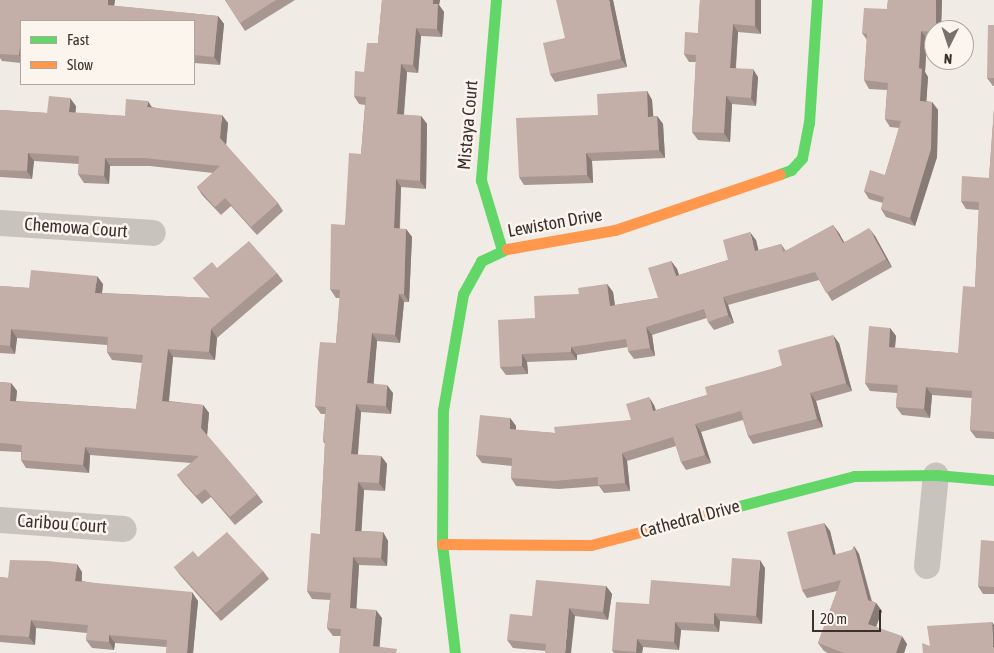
<!DOCTYPE html>
<style>
body{margin:0}
#map{position:relative;width:994px;height:653px;overflow:hidden;background:#f0ebe5;font-family:"Asap Condensed",sans-serif}
div>[style]{position:absolute}
.street>*{height:26px;margin:-13px;padding:0 13px;transform-origin:13px;border-radius:13px;background:#c9c3be}
.fast>*{height:11px;margin:-5.5px;padding:0 5.5px;transform-origin:5.5px;border-radius:5.5px;background:#63d668}
.slow>*{height:11px;margin:-5.5px;padding:0 5.5px;transform-origin:5.5px;border-radius:5.5px;background:#ff974d}
.wall>*{inset:0;background:#a89690}
.shaded-wall>*{inset:0;background:#887a75}
.building>*{inset:0;background:#c3afa7}
span{translate:-50% -50%;white-space:nowrap;text-align:center;line-height:1.15;-webkit-text-stroke:5px #fbf5ee;paint-order:stroke}
.street-label{font-size:18px;color:#3b302b}
.legend{position:absolute;left:20px;top:20px;width:175px;height:65px;box-sizing:border-box;background:#fbf5ee;border:1px solid #aea6a0;margin:0;padding:6px 9px;list-style:none;font-size:15px;color:#3b302b}
.legend li{display:flex;align-items:center;gap:10px;height:25px}
.legend b{width:25px;border:1px solid #aea6a0}
.north{position:absolute;left:924px;top:20px;width:50px;height:50px;box-sizing:border-box;background:#fbf5ee;border:1px solid #aea6a0;border-radius:50%;rotate:184deg;font-size:14px;font-weight:700;line-height:20px;text-align:center;color:#3b302b}
.north::after{content:'';display:block;margin:auto;width:18px;height:22px;background:#7a716c;clip-path:polygon(50% 0,100% 100%,50% 72%,0 100%)}
.scale{position:absolute;left:812px;top:610px;width:69px;height:22px;box-sizing:border-box;border:2px solid #3b302b;border-top:0;padding-left:6px;font-size:15px;line-height:18px;white-space:nowrap;color:#3b302b;-webkit-text-stroke:4px #fbf5ee;paint-order:stroke}
</style>
<div id="map">
<div class="street">
<div style="left:0;top:223px;width:153px;rotate:3.7deg"></div>
<div style="left:0;top:520px;width:124px;rotate:4.2deg"></div>
<div style="left:927px;top:566px;width:91px;rotate:-84.4deg"></div>
</div>
<div class="fast">
<div style="left:496px;top:0;width:181px;rotate:94.8deg"></div>
<div style="left:481px;top:180px;width:73px;rotate:73.3deg"></div>
<div style="left:780px;top:174px;width:12px;rotate:-20deg"></div>
<div style="left:791px;top:170px;width:16px;rotate:-47deg"></div>
<div style="left:802px;top:158px;width:36px;rotate:-79deg"></div>
<div style="left:809px;top:123px;width:123px;rotate:-86.3deg"></div>
<div style="left:716px;top:512px;width:143px;rotate:-14.6deg"></div>
<div style="left:854px;top:476px;width:82px;rotate:-0.7deg"></div>
<div style="left:936px;top:475px;width:58px;rotate:4.9deg"></div>
<div style="left:455px;top:653px;width:110px;rotate:-96.8deg"></div>
<div style="left:442px;top:544px;width:134px;rotate:-89.6deg"></div>
<div style="left:443px;top:410px;width:118px;rotate:-80.2deg"></div>
<div style="left:463px;top:294px;width:38px;rotate:-61deg"></div>
<div style="left:481px;top:261px;width:29px;rotate:-25deg"></div>
</div>
<div class="slow">
<div style="left:507px;top:249px;width:110px;rotate:-10deg"></div>
<div style="left:615px;top:230px;width:174px;rotate:-18.7deg"></div>
<div style="left:442px;top:544px;width:149px;rotate:0.4deg"></div>
<div style="left:591px;top:545px;width:129px;rotate:-14.8deg"></div>
</div>
<div class="wall">
<div style="clip-path:polygon(0 0,115px 0,114px 6px,218px 16px,224px 24px,220px 65px,194px 63px,194px 21px,21px 21px,21px 63px,2px 61px,0 58px)"></div>
<div style="clip-path:polygon(225px 0,295px 0,245px 31px)"></div>
<div style="clip-path:polygon(382px 0,440px 0,439px 5px,444px 12px,442px 37px,421px 36px,418px 73px,407px 72px,404px 115px,421px 116px,427px 124px,426px 189px,401px 187px,400px 229px,406px 229px,412px 237px,409px 302px,404px 302px,400px 343px,377px 341px,373px 383px,393px 393px,391px 414px,361px 412px,358px 455px,381px 456px,387px 464px,385px 491px,364px 490px,361px 531px,383px 532px,388px 541px,387px 566px,359px 565px,356px 608px,382px 618px,379px 647px,400px 653px,341px 636px,333px 636px,327px 628px,330px 600px,312px 599px,307px 591px,320px 534px,325px 444px,323px 441px,325px 414px,321px 414px,315px 406px,336px 343px,340px 298px,336px 298px,330px 289px,361px 154px,365px 105px,359px 104px,354px 96px,364px 72px,378px 43px)"></div>
<div style="clip-path:polygon(613px 0,627px 67px,555px 82px,550px 74px)"></div>
<div style="clip-path:polygon(700px 0,761px 0,761px 34px,738px 32px,736px 68px,758px 77px,756px 106px,732px 104px,730px 142px,698px 140px,692px 132px,696px 62px,689px 62px,684px 54px,698px 33px)"></div>
<div style="clip-path:polygon(888px 0,942px 0,941px 30px,934px 30px,934px 40px,927px 39px,925px 72px,928px 77px,926px 101px,932px 102px,938px 110px,937px 157px,915px 226px,886px 217px,881px 209px,883px 203px,869px 199px,864px 191px,885px 175px,899px 128px,890px 127px,885px 119px,887px 90px,869px 89px,864px 80px,867px 40px,862px 33px,887px 9px)"></div>
<div style="clip-path:polygon(994px 25px,994px 86px,993px 86px,987px 78px)"></div>
<div style="clip-path:polygon(647px 91px,652px 100px,653px 116px,657px 116px,663px 124px,665px 158px,592px 161px,593px 183px,524px 185px,519px 177px,598px 115px)"></div>
<div style="clip-path:polygon(76px 106px,75px 113px,125px 116px,152px 107px,228px 123px,226px 145px,278px 203px,283px 211px,257px 235px,231px 206px,221px 215px,202px 195px,197px 187px,213px 173px,150px 166px,110px 166px,109px 184px,84px 183px,78px 174px,79px 164px,34px 161px,32px 179px,0 177px,0 110px,47px 113px)"></div>
<div style="clip-path:polygon(994px 109px,994px 439px,976px 438px,970px 430px,972px 398px,932px 395px,930px 418px,902px 415px,896px 407px,897px 393px,870px 391px,865px 383px,890px 328px,896px 336px,895px 348px,958px 353px,975px 287px,979px 210px,966px 209px,961px 201px,989px 178px)"></div>
<div style="clip-path:polygon(833px 225px,844px 242px,875px 236px,892px 267px,832px 301px,819px 280px,728px 305px,734px 323px,714px 330px,708px 322px,707px 318px,652px 335px,655px 356px,634px 359px,628px 351px,628px 347px,577px 355px,577px 360px,527px 362px,528px 374px,506px 375px,500px 367px,535px 318px,579px 294px,607px 284px,613px 292px,615px 305px,658px 298px,671px 261px,677px 269px,679px 275px,728px 260px,756px 240px,758px 251px,781px 244px,786px 251px)"></div>
<div style="clip-path:polygon(217px 268px,277px 273px,283px 281px,217px 338px,215px 360px,173px 357px,169px 401px,203px 405px,209px 413px,207px 435px,257px 494px,263px 502px,235px 525px,211px 497px,202px 504px,183px 483px,177px 475px,191px 463px,90px 455px,89px 473px,26px 468px,21px 460px,21px 452px,0 451px,0 382px,11px 383px,17px 391px,16px 401px,136px 409px,142px 363px,112px 360px,107px 352px,107px 345px,17px 338px,15px 354px,0 353px,0 286px,29px 288px,103px 284px,102px 293px,210px 298px,193px 278px)"></div>
<div style="clip-path:polygon(839px 343px,852px 391px,816px 401px,823px 427px,753px 444px,748px 436px,743px 420px,701px 432px,711px 463px,686px 470px,681px 462px,676px 446px,627px 461px,630px 491px,604px 493px,599px 486px,559px 489px,516px 486px,511px 478px,512px 466px,482px 463px,476px 455px,510px 418px,516px 426px,516px 430px,555px 433px,631px 420px,654px 405px,656px 410px,707px 395px)"></div>
<div style="clip-path:polygon(824px 523px,830px 531px,836px 555px,852px 550px,854px 546px,859px 554px,872px 601px,876px 603px,882px 611px,876px 627px,907px 644px,904px 653px,828px 653px,824px 651px,818px 643px,837px 591px,807px 598px,802px 590px)"></div>
<div style="clip-path:polygon(994px 541px,994px 594px,983px 594px,978px 586px)"></div>
<div style="clip-path:polygon(198px 557px,263px 571px,269px 579px,221px 621px,180px 575px,174px 567px)"></div>
<div style="clip-path:polygon(765px 568px,762px 624px,720px 621px,719px 632px,681px 630px,679px 650px,643px 647px,642px 653px,614px 653px,612px 650px,649px 604px,730px 586px)"></div>
<div style="clip-path:polygon(82px 572px,82px 581px,198px 601px,193px 653px,166px 653px,167px 647px,115px 643px,114px 650px,92px 648px,86px 640px,87px 633px,36px 628px,35px 645px,0 642px,0 577px,8px 578px)"></div>
<div style="clip-path:polygon(606px 586px,612px 594px,608px 620px,575px 616px,546px 651px,513px 648px,507px 640px,532px 616px)"></div>
</div>
<div class="shaded-wall">
<div style="clip-path:polygon(108px 0,115px 0,113px 13px,108px 5px)"></div>
<div style="clip-path:polygon(433px 0,440px 0,439px 5px,444px 12px,442px 37px,437px 29px,433px 4px)"></div>
<div style="clip-path:polygon(609px 0,613px 0,627px 67px,621px 59px)"></div>
<div style="clip-path:polygon(755px 0,761px 0,761px 34px,755px 26px)"></div>
<div style="clip-path:polygon(936px 0,942px 0,941px 30px,936px 30px)"></div>
<div style="clip-path:polygon(218px 16px,224px 24px,220px 65px,214px 57px)"></div>
<div style="clip-path:polygon(733px 24px,738px 32px,735px 76px,730px 68px)"></div>
<div style="clip-path:polygon(416px 28px,421px 36px,418px 73px,413px 65px)"></div>
<div style="clip-path:polygon(921px 31px,927px 39px,925px 72px,928px 77px,926px 109px,920px 101px,919px 68px)"></div>
<div style="clip-path:polygon(21px 37px,21px 58px,19px 55px)"></div>
<div style="clip-path:polygon(401px 64px,407px 72px,403px 122px,397px 114px)"></div>
<div style="clip-path:polygon(753px 69px,758px 77px,756px 106px,751px 98px)"></div>
<div style="clip-path:polygon(647px 91px,652px 100px,654px 125px,648px 117px)"></div>
<div style="clip-path:polygon(726px 96px,732px 104px,730px 142px,724px 133px)"></div>
<div style="clip-path:polygon(70px 98px,76px 106px,75px 120px,69px 112px)"></div>
<div style="clip-path:polygon(148px 101px,153px 109px,147px 107px)"></div>
<div style="clip-path:polygon(932px 102px,938px 110px,937px 157px,915px 226px,910px 218px)"></div>
<div style="clip-path:polygon(222px 115px,228px 123px,226px 146px,220px 138px)"></div>
<div style="clip-path:polygon(421px 116px,427px 124px,426px 189px,420px 181px)"></div>
<div style="clip-path:polygon(657px 116px,663px 124px,665px 158px,659px 150px)"></div>
<div style="clip-path:polygon(28px 153px,34px 161px,32px 179px,27px 171px)"></div>
<div style="clip-path:polygon(586px 153px,592px 161px,593px 183px,587px 175px)"></div>
<div style="clip-path:polygon(105px 158px,110px 166px,109px 184px,104px 176px)"></div>
<div style="clip-path:polygon(396px 179px,401px 187px,399px 236px,394px 228px)"></div>
<div style="clip-path:polygon(833px 225px,839px 233px,849px 251px,843px 243px)"></div>
<div style="clip-path:polygon(869px 228px,875px 236px,892px 267px,886px 259px)"></div>
<div style="clip-path:polygon(406px 229px,412px 237px,409px 302px,404px 294px)"></div>
<div style="clip-path:polygon(750px 232px,756px 240px,761px 260px,755px 251px)"></div>
<div style="clip-path:polygon(671px 261px,677px 269px,682px 284px,676px 276px)"></div>
<div style="clip-path:polygon(97px 276px,103px 284px,101px 301px,95px 293px)"></div>
<div style="clip-path:polygon(607px 284px,613px 292px,616px 314px,610px 306px)"></div>
<div style="clip-path:polygon(399px 294px,404px 302px,400px 343px,395px 335px)"></div>
<div style="clip-path:polygon(723px 297px,728px 305px,734px 323px,728px 315px)"></div>
<div style="clip-path:polygon(646px 327px,652px 335px,655px 356px,650px 348px)"></div>
<div style="clip-path:polygon(890px 328px,896px 336px,894px 355px,889px 347px)"></div>
<div style="clip-path:polygon(11px 329px,17px 338px,15px 354px,10px 346px)"></div>
<div style="clip-path:polygon(211px 329px,217px 338px,215px 360px,209px 352px)"></div>
<div style="clip-path:polygon(372px 333px,377px 341px,373px 391px,367px 383px)"></div>
<div style="clip-path:polygon(833px 335px,839px 343px,852px 391px,846px 383px)"></div>
<div style="clip-path:polygon(571px 347px,577px 355px,577px 360px,571px 352px)"></div>
<div style="clip-path:polygon(168px 349px,173px 357px,168px 409px,162px 401px)"></div>
<div style="clip-path:polygon(522px 354px,527px 362px,528px 374px,522px 366px)"></div>
<div style="clip-path:polygon(11px 383px,17px 391px,15px 409px,10px 401px)"></div>
<div style="clip-path:polygon(387px 385px,393px 393px,391px 414px,386px 406px)"></div>
<div style="clip-path:polygon(926px 387px,932px 395px,930px 418px,924px 409px)"></div>
<div style="clip-path:polygon(810px 393px,816px 401px,823px 427px,817px 419px)"></div>
<div style="clip-path:polygon(649px 397px,654px 405px,658px 419px,653px 411px)"></div>
<div style="clip-path:polygon(356px 404px,361px 412px,357px 462px,351px 454px)"></div>
<div style="clip-path:polygon(203px 405px,209px 413px,207px 436px,201px 428px)"></div>
<div style="clip-path:polygon(510px 418px,516px 426px,515px 437px,510px 429px)"></div>
<div style="clip-path:polygon(695px 424px,701px 432px,711px 463px,705px 455px)"></div>
<div style="clip-path:polygon(85px 447px,90px 455px,89px 473px,83px 465px)"></div>
<div style="clip-path:polygon(622px 453px,627px 461px,630px 491px,625px 483px)"></div>
<div style="clip-path:polygon(381px 456px,387px 464px,385px 491px,379px 483px)"></div>
<div style="clip-path:polygon(358px 482px,364px 490px,361px 539px,355px 531px)"></div>
<div style="clip-path:polygon(824px 523px,830px 531px,838px 564px,833px 555px)"></div>
<div style="clip-path:polygon(383px 532px,388px 541px,387px 566px,381px 558px)"></div>
<div style="clip-path:polygon(854px 546px,859px 554px,873px 608px,868px 600px)"></div>
<div style="clip-path:polygon(353px 557px,359px 565px,356px 616px,350px 608px)"></div>
<div style="clip-path:polygon(760px 560px,765px 568px,762px 624px,756px 616px)"></div>
<div style="clip-path:polygon(77px 564px,82px 572px,81px 589px,75px 581px)"></div>
<div style="clip-path:polygon(606px 586px,612px 594px,608px 620px,603px 612px)"></div>
<div style="clip-path:polygon(192px 592px,198px 601px,193px 653px,187px 653px)"></div>
<div style="clip-path:polygon(876px 603px,882px 611px,874px 632px,868px 624px)"></div>
<div style="clip-path:polygon(569px 608px,575px 616px,571px 653px,565px 653px)"></div>
<div style="clip-path:polygon(376px 610px,382px 618px,379px 653px,373px 646px)"></div>
<div style="clip-path:polygon(714px 613px,720px 621px,719px 632px,714px 624px)"></div>
<div style="clip-path:polygon(31px 620px,36px 628px,35px 645px,29px 637px)"></div>
<div style="clip-path:polygon(675px 622px,681px 630px,679px 650px,674px 642px)"></div>
<div style="clip-path:polygon(992px 622px,994px 625px,994px 650px,993px 647px)"></div>
<div style="clip-path:polygon(109px 635px,115px 643px,114px 650px,109px 642px)"></div>
<div style="clip-path:polygon(902px 636px,907px 644px,904px 653px,896px 653px)"></div>
<div style="clip-path:polygon(637px 639px,643px 647px,642px 653px,636px 653px,636px 652px)"></div>
</div>
<div class="building">
<div style="clip-path:polygon(0 0,108px 0,108px 5px,218px 16px,214px 57px,194px 55px,194px 21px,21px 21px,21px 37px,19px 55px,0 54px)"></div>
<div style="clip-path:polygon(225px 0,276px 0,240px 23px)"></div>
<div style="clip-path:polygon(382px 0,433px 0,433px 4px,438px 4px,437px 29px,416px 28px,413px 65px,401px 64px,397px 114px,421px 116px,420px 181px,396px 179px,394px 228px,406px 229px,404px 294px,399px 294px,395px 335px,372px 333px,367px 383px,387px 385px,386px 406px,356px 404px,351px 454px,381px 456px,379px 483px,358px 482px,355px 531px,383px 532px,381px 558px,353px 557px,350px 608px,376px 610px,373px 646px,397px 649px,396px 653px,339px 653px,341px 629px,327px 628px,331px 593px,307px 591px,311px 533px,320px 534px,325px 441px,323px 441px,326px 407px,315px 406px,318px 362px,320px 342px,336px 343px,340px 290px,330px 289px,331px 224px,345px 225px,349px 153px,361px 154px,366px 97px,354px 96px,355px 71px,364px 72px,367px 43px,378px 43px)"></div>
<div style="clip-path:polygon(556px 0,609px 0,621px 59px,550px 74px,543px 43px,565px 38px)"></div>
<div style="clip-path:polygon(700px 0,755px 0,755px 26px,733px 24px,730px 68px,753px 69px,751px 98px,726px 96px,724px 133px,692px 132px,696px 55px,684px 54px,685px 32px,698px 33px)"></div>
<div style="clip-path:polygon(888px 0,936px 0,936px 30px,934px 30px,934px 32px,921px 31px,919px 68px,922px 69px,920px 101px,932px 102px,931px 149px,910px 218px,881px 209px,884px 197px,864px 191px,870px 170px,885px 175px,901px 121px,885px 119px,888px 83px,864px 80px,867px 34px,862px 33px,864px 8px,887px 9px)"></div>
<div style="clip-path:polygon(988px 25px,994px 25px,994px 78px,987px 78px)"></div>
<div style="clip-path:polygon(647px 91px,648px 117px,657px 116px,659px 150px,586px 153px,587px 175px,519px 177px,516px 118px,598px 115px,597px 94px)"></div>
<div style="clip-path:polygon(49px 96px,70px 98px,69px 112px,125px 116px,126px 99px,148px 101px,147px 107px,222px 115px,220px 138px,278px 203px,251px 227px,225px 198px,215px 207px,197px 187px,220px 166px,144px 158px,105px 158px,104px 176px,78px 174px,79px 156px,28px 153px,27px 171px,0 170px,0 110px,47px 113px)"></div>
<div style="clip-path:polygon(994px 109px,994px 432px,970px 430px,972px 391px,926px 387px,924px 409px,896px 407px,898px 385px,865px 383px,869px 326px,890px 328px,889px 347px,958px 353px,963px 286px,975px 287px,979px 202px,961px 201px,962px 176px,989px 178px)"></div>
<div style="clip-path:polygon(833px 225px,843px 243px,869px 228px,886px 259px,826px 293px,815px 272px,723px 297px,728px 315px,708px 322px,704px 309px,646px 327px,650px 348px,628px 351px,626px 339px,571px 347px,571px 352px,522px 354px,522px 366px,500px 367px,498px 320px,535px 318px,534px 296px,579px 294px,578px 288px,607px 284px,610px 306px,658px 298px,648px 268px,671px 261px,676px 276px,728px 260px,723px 240px,750px 232px,755px 251px,781px 244px,783px 252px)"></div>
<div style="clip-path:polygon(249px 241px,277px 273px,211px 329px,209px 352px,168px 349px,162px 401px,203px 405px,201px 428px,257px 494px,230px 517px,205px 489px,196px 496px,177px 475px,199px 456px,85px 447px,83px 465px,21px 460px,22px 445px,0 443px,0 382px,11px 383px,10px 401px,136px 409px,143px 355px,107px 352px,108px 337px,11px 329px,10px 346px,0 345px,0 286px,29px 288px,31px 270px,97px 276px,95px 293px,211px 298px,193px 278px,212px 262px,217px 268px)"></div>
<div style="clip-path:polygon(833px 335px,846px 383px,810px 393px,817px 419px,748px 436px,741px 411px,695px 424px,705px 455px,681px 462px,673px 437px,622px 453px,625px 483px,598px 485px,598px 477px,554px 481px,511px 478px,512px 458px,476px 455px,480px 415px,510px 418px,510px 429px,555px 433px,554px 427px,631px 420px,626px 404px,649px 397px,653px 411px,707px 395px,705px 387px,782px 366px,778px 350px)"></div>
<div style="clip-path:polygon(824px 523px,833px 555px,852px 550px,854px 546px,868px 600px,876px 603px,868px 624px,902px 636px,896px 653px,844px 653px,818px 643px,841px 580px,802px 590px,787px 532px)"></div>
<div style="clip-path:polygon(227px 532px,263px 571px,216px 613px,174px 567px,193px 551px,198px 557px)"></div>
<div style="clip-path:polygon(981px 540px,994px 541px,994px 587px,978px 586px)"></div>
<div style="clip-path:polygon(732px 558px,760px 560px,756px 616px,714px 613px,714px 624px,675px 622px,674px 642px,637px 639px,636px 652px,612px 650px,616px 602px,649px 604px,651px 580px,730px 586px)"></div>
<div style="clip-path:polygon(10px 560px,47px 561px,77px 564px,75px 581px,192px 592px,187px 653px,166px 653px,167px 640px,109px 635px,109px 642px,86px 640px,88px 625px,31px 620px,29px 637px,0 635px,0 577px,8px 578px)"></div>
<div style="clip-path:polygon(536px 580px,606px 586px,603px 612px,569px 608px,565px 653px,545px 653px,546px 644px,507px 640px,510px 614px,532px 616px)"></div>
<div style="clip-path:polygon(992px 622px,993px 647px,994px 647px,994px 653px,923px 653px,922px 643px,930px 646px,927px 626px)"></div>
</div>
<div class="street-label">
<span style="left:468px;top:125px;rotate:-85deg">Mistaya Court</span>
<span style="left:555px;top:223px;rotate:-10deg">Lewiston Drive</span>
<span style="left:76px;top:228px;rotate:4deg">Chemowa Court</span>
<span style="left:690px;top:519px;rotate:-15deg">Cathedral Drive</span>
<span style="left:62px;top:524px;rotate:4deg">Caribou Court</span>
</div>
<ul class="legend">
<li><b style="height:6px;background:#63d668"></b>Fast</li>
<li><b style="height:6px;background:#ff974d"></b>Slow</li>
</ul>
<div class="north">N</div>
<div class="scale">20 m</div>
</div>
